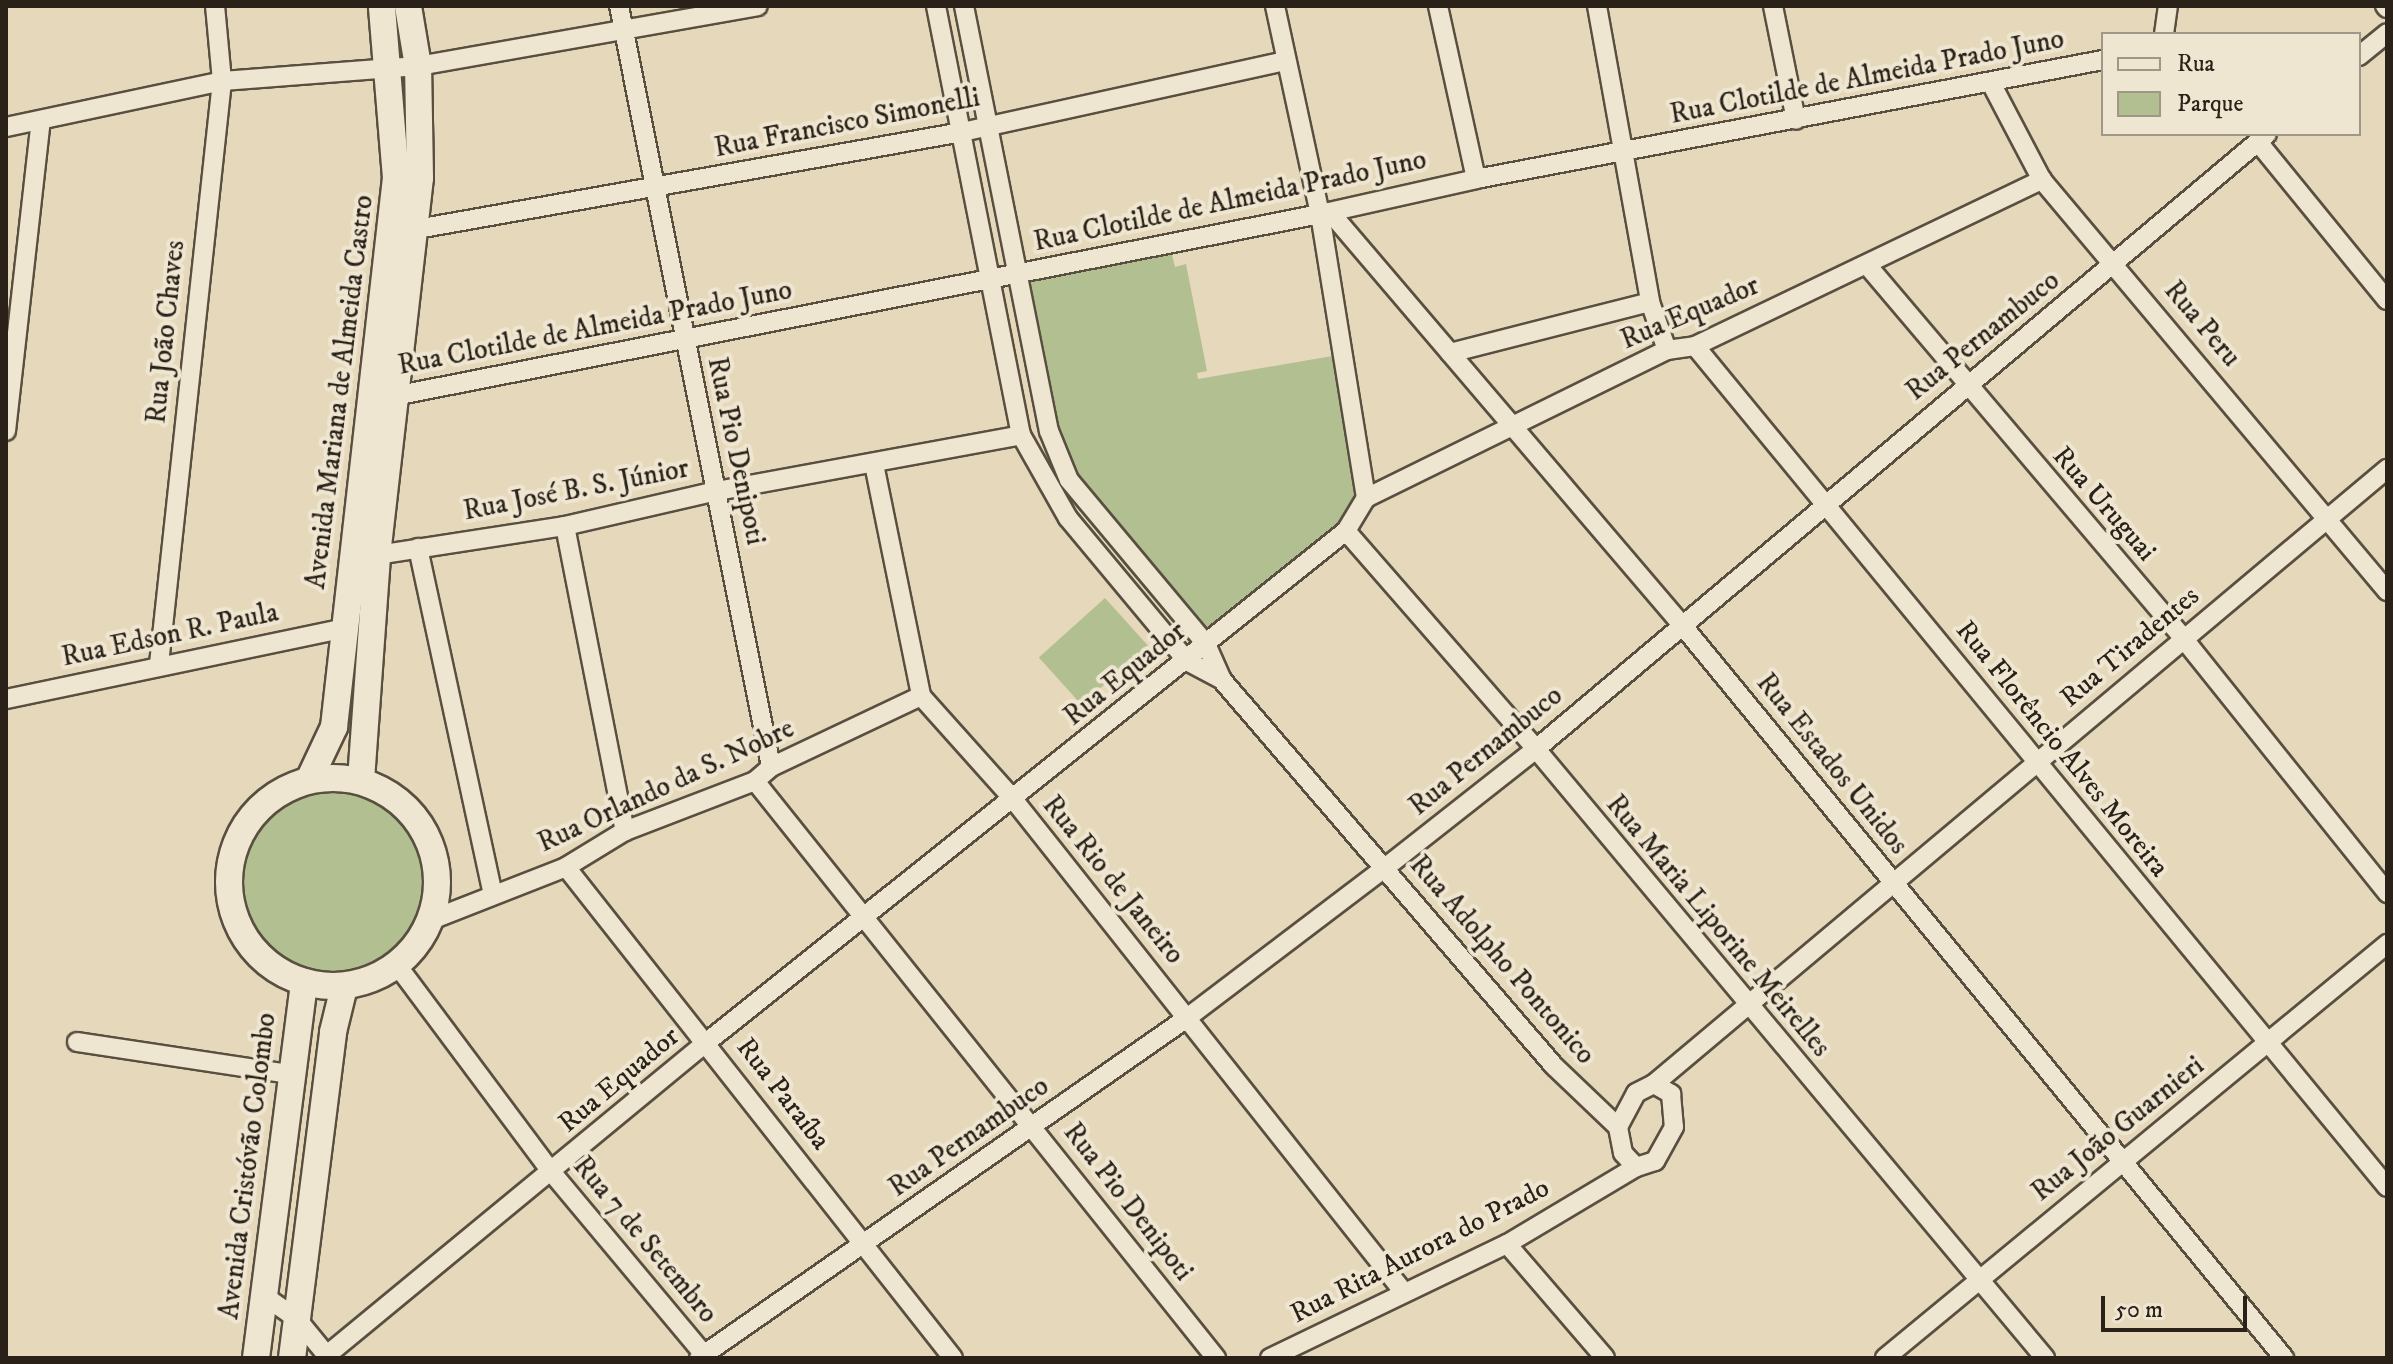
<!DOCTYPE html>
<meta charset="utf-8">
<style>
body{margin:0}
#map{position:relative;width:2393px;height:1364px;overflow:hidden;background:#e6d8ba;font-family:"IM FELL DW Pica",serif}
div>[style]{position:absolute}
.green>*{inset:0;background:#b2bf91;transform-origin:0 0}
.round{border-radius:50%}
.roads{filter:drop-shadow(2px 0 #594f40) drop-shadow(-2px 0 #594f40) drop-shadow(0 2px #594f40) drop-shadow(0 -2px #594f40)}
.minor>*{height:18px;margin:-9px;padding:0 9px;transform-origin:9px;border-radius:9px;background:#efe6d2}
.secondary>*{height:26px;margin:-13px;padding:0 13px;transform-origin:13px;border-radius:13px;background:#efe6d2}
.secondary>.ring{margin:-13px;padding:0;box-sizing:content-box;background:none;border:26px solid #efe6d2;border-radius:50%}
span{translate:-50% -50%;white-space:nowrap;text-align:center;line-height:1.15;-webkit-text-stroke:8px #efe6d2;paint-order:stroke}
.street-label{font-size:28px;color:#2a2118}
.frame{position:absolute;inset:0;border:8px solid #2a2118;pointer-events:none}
.legend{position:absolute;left:2101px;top:32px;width:260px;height:104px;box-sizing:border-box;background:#efe6d2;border:2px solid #a09788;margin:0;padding:10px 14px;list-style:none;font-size:24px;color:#2a2118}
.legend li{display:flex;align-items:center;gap:16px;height:40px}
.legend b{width:40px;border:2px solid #a09788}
.scale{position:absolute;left:2101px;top:1296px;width:146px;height:36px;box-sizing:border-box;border:4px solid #2a2118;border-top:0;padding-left:10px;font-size:24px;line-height:28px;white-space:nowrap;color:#2a2118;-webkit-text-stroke:6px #efe6d2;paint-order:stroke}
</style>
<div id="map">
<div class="green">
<div style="clip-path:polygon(1171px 251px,1175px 267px,1186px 264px,1207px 371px,1197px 373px,1198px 379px,1344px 354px,1354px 457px,1355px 498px,1344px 519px,1202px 636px,1071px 471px,1058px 437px,1023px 281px)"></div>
<div style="left:1105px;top:598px;width:64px;height:89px;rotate:48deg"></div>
<div class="round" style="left:233px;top:784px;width:196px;height:196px"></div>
</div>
<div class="roads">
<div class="minor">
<div style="left:619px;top:6px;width:776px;rotate:78.7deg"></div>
<div style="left:936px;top:6px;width:437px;rotate:78.8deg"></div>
<div style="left:1021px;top:435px;width:95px;rotate:60.5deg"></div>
<div style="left:1068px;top:518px;width:186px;rotate:50.2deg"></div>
<div style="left:1187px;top:661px;width:40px;rotate:28deg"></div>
<div style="left:964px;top:6px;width:433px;rotate:78.7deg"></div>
<div style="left:1049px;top:431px;width:53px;rotate:67.8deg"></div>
<div style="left:1069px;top:480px;width:214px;rotate:50.1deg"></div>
<div style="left:1206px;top:644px;width:39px;rotate:66deg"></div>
<div style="left:1222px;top:680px;width:509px;rotate:49.3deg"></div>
<div style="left:1554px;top:1066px;width:88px;rotate:43.6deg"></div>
<div style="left:1275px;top:6px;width:213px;rotate:77.8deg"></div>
<div style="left:1320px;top:214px;width:288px;rotate:80.8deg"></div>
<div style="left:1438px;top:6px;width:177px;rotate:77.6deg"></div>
<div style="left:1597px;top:6px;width:301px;rotate:79.8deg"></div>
<div style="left:1650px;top:302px;width:51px;rotate:70.5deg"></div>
<div style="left:1773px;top:6px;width:116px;rotate:78.6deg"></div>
<div style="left:2385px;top:6px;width:3px;rotate:45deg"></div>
<div style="left:2164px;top:34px;width:28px;rotate:-82deg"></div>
<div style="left:2359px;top:56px;width:36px;rotate:-39deg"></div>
<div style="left:1991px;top:83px;width:110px;rotate:62.3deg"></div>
<div style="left:2042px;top:180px;width:537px;rotate:49.99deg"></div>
<div style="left:6px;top:127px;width:221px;rotate:-12deg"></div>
<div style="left:222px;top:81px;width:197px;rotate:-4.4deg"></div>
<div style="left:418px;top:66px;width:345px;rotate:-10deg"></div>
<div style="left:2258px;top:142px;width:204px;rotate:50.8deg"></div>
<div style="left:1330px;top:212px;width:543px;rotate:49.56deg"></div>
<div style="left:1682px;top:625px;width:949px;rotate:50.6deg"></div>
<div style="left:417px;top:229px;width:554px;rotate:-10.09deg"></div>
<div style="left:962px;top:132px;width:330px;rotate:-12.4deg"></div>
<div style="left:1867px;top:265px;width:489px;rotate:49.7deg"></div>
<div style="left:2183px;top:638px;width:327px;rotate:51.3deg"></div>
<div style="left:1695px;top:346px;width:1089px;rotate:50.55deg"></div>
<div style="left:1450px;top:353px;width:206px;rotate:-14.3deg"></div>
<div style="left:384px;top:398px;width:954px;rotate:-11.12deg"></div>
<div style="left:1320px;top:214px;width:160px;rotate:-12.6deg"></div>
<div style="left:1476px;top:179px;width:638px;rotate:-10.75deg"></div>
<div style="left:6px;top:431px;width:312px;rotate:-83.6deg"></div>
<div style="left:874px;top:464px;width:237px;rotate:78.5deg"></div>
<div style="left:921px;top:696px;width:138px;rotate:48.2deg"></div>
<div style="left:1013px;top:799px;width:626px;rotate:51.61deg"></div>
<div style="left:565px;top:526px;width:311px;rotate:78.9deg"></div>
<div style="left:1346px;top:531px;width:289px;rotate:48.9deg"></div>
<div style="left:1536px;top:749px;width:794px;rotate:50.11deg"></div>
<div style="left:418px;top:548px;width:354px;rotate:77.8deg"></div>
<div style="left:377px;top:555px;width:190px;rotate:-8.8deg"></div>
<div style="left:565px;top:526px;width:156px;rotate:-13deg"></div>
<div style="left:717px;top:491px;width:309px;rotate:-10.4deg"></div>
<div style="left:159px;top:664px;width:586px;rotate:-83.83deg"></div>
<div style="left:222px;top:81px;width:75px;rotate:-95.3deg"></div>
<div style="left:6px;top:699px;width:346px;rotate:-11.8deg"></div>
<div style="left:755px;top:781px;width:739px;rotate:51.38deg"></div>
<div style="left:566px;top:867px;width:625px;rotate:51.76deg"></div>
<div style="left:431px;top:920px;width:145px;rotate:-21.4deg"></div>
<div style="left:566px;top:867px;width:69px;rotate:-31.4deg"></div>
<div style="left:625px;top:831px;width:139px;rotate:-21deg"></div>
<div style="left:755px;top:781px;width:21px;rotate:-41deg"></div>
<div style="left:771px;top:767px;width:166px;rotate:-25.3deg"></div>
<div style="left:397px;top:965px;width:261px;rotate:53.3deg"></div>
<div style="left:553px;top:1174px;width:240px;rotate:50.1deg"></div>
<div style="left:77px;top:1042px;width:213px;rotate:8.6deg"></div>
<div style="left:1654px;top:1084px;width:957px;rotate:-40deg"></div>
<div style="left:1654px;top:1084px;width:20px;rotate:30deg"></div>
<div style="left:1671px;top:1094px;width:33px;rotate:85deg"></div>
<div style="left:1674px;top:1127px;width:39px;rotate:119deg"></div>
<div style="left:1655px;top:1161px;width:20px;rotate:162deg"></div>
<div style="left:1636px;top:1167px;width:19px;rotate:-133deg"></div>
<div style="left:1623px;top:1153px;width:26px;rotate:-101deg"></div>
<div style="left:1618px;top:1127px;width:38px;rotate:-62deg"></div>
<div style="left:1636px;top:1093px;width:20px;rotate:-27deg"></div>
<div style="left:1507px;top:1244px;width:150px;rotate:49.3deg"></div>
<div style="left:263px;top:1295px;width:42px;rotate:35.2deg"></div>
<div style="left:297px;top:1319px;width:50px;rotate:50.6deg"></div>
<div style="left:327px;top:1355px;width:492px;rotate:-39.5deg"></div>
<div style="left:707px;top:1042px;width:818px;rotate:-38.65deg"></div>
<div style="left:1346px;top:531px;width:39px;rotate:-59deg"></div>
<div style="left:1366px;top:498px;width:335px;rotate:-26.2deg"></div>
<div style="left:1667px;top:350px;width:28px;rotate:-8deg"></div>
<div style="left:1695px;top:346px;width:385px;rotate:-25.6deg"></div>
<div style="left:699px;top:1358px;width:595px;rotate:-34.87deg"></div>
<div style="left:1187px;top:1018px;width:250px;rotate:-37.2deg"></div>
<div style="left:1386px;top:867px;width:191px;rotate:-38.2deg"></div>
<div style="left:1536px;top:749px;width:955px;rotate:-40.07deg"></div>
<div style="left:1270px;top:1358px;width:263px;rotate:-25.7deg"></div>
<div style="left:1507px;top:1244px;width:150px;rotate:-30.8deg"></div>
<div style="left:1885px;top:1358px;width:651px;rotate:-39.51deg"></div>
</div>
<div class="secondary">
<div class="ring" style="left:229px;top:778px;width:182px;height:182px"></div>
<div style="left:309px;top:780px;width:59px;rotate:-64.7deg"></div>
<div style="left:334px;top:727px;width:552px;rotate:-83.56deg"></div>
<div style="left:396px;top:178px;width:173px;rotate:-94.7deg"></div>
<div style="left:361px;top:780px;width:226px;rotate:-85.9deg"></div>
<div style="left:377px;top:555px;width:379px;rotate:-83.5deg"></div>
<div style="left:420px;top:178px;width:112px;rotate:-91deg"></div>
<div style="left:418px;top:66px;width:61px;rotate:-99.5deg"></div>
<div style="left:256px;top:1358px;width:379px;rotate:-82.7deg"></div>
<div style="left:292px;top:1358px;width:329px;rotate:-82.8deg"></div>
<div style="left:333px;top:1032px;width:46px;rotate:-76.3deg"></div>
</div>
</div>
<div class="street-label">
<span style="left:1867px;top:77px;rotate:-11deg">Rua Clotilde de Almeida Prado Juno</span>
<span style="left:847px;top:123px;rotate:-11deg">Rua Francisco Simonelli</span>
<span style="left:1230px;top:201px;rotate:-12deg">Rua Clotilde de Almeida Prado Juno</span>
<span style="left:1690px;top:313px;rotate:-23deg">Rua Equador</span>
<span style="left:2202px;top:324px;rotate:50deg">Rua Peru</span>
<span style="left:595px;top:328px;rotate:-11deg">Rua Clotilde de Almeida Prado Juno</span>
<span style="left:166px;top:332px;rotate:-84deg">Rua João Chaves</span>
<span style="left:1983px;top:336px;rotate:-39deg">Rua Pernambuco</span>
<span style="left:340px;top:392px;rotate:-83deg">Avenida Mariana de Almeida Castro</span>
<span style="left:736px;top:451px;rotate:78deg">Rua Pio Denipoti</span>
<span style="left:576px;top:490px;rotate:-11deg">Rua José B. S. Júnior</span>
<span style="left:2104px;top:504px;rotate:49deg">Rua Uruguai</span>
<span style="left:170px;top:635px;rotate:-12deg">Rua Edson R. Paula</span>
<span style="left:2130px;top:647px;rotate:-40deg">Rua Tiradentes</span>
<span style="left:1125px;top:674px;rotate:-39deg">Rua Equador</span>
<span style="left:2062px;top:749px;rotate:51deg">Rua Florêncio Alves Moreira</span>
<span style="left:1486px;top:751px;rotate:-39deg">Rua Pernambuco</span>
<span style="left:1832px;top:764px;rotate:51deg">Rua Estados Unidos</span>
<span style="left:666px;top:786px;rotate:-25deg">Rua Orlando da S. Nobre</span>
<span style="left:1113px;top:880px;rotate:51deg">Rua Rio de Janeiro</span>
<span style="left:1718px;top:926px;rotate:50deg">Rua Maria Liporine Meirelles</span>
<span style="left:1502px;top:960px;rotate:49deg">Rua Adolpho Pontonico</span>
<span style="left:619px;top:1080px;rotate:-40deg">Rua Equador</span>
<span style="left:783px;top:1094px;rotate:52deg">Rua Paraíba</span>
<span style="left:2118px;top:1129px;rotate:-39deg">Rua João Guarnieri</span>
<span style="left:969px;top:1137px;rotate:-35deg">Rua Pernambuco</span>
<span style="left:248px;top:1166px;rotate:-83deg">Avenida Cristóvão Colombo</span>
<span style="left:1128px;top:1202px;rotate:52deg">Rua Pio Denipoti</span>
<span style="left:645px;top:1240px;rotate:50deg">Rua 7 de Setembro</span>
<span style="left:1420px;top:1251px;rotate:-27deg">Rua Rita Aurora do Prado</span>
</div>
<div class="frame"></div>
<ul class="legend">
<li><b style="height:10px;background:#efe6d2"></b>Rua</li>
<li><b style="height:22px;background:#b2bf91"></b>Parque</li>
</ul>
<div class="scale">50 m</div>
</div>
